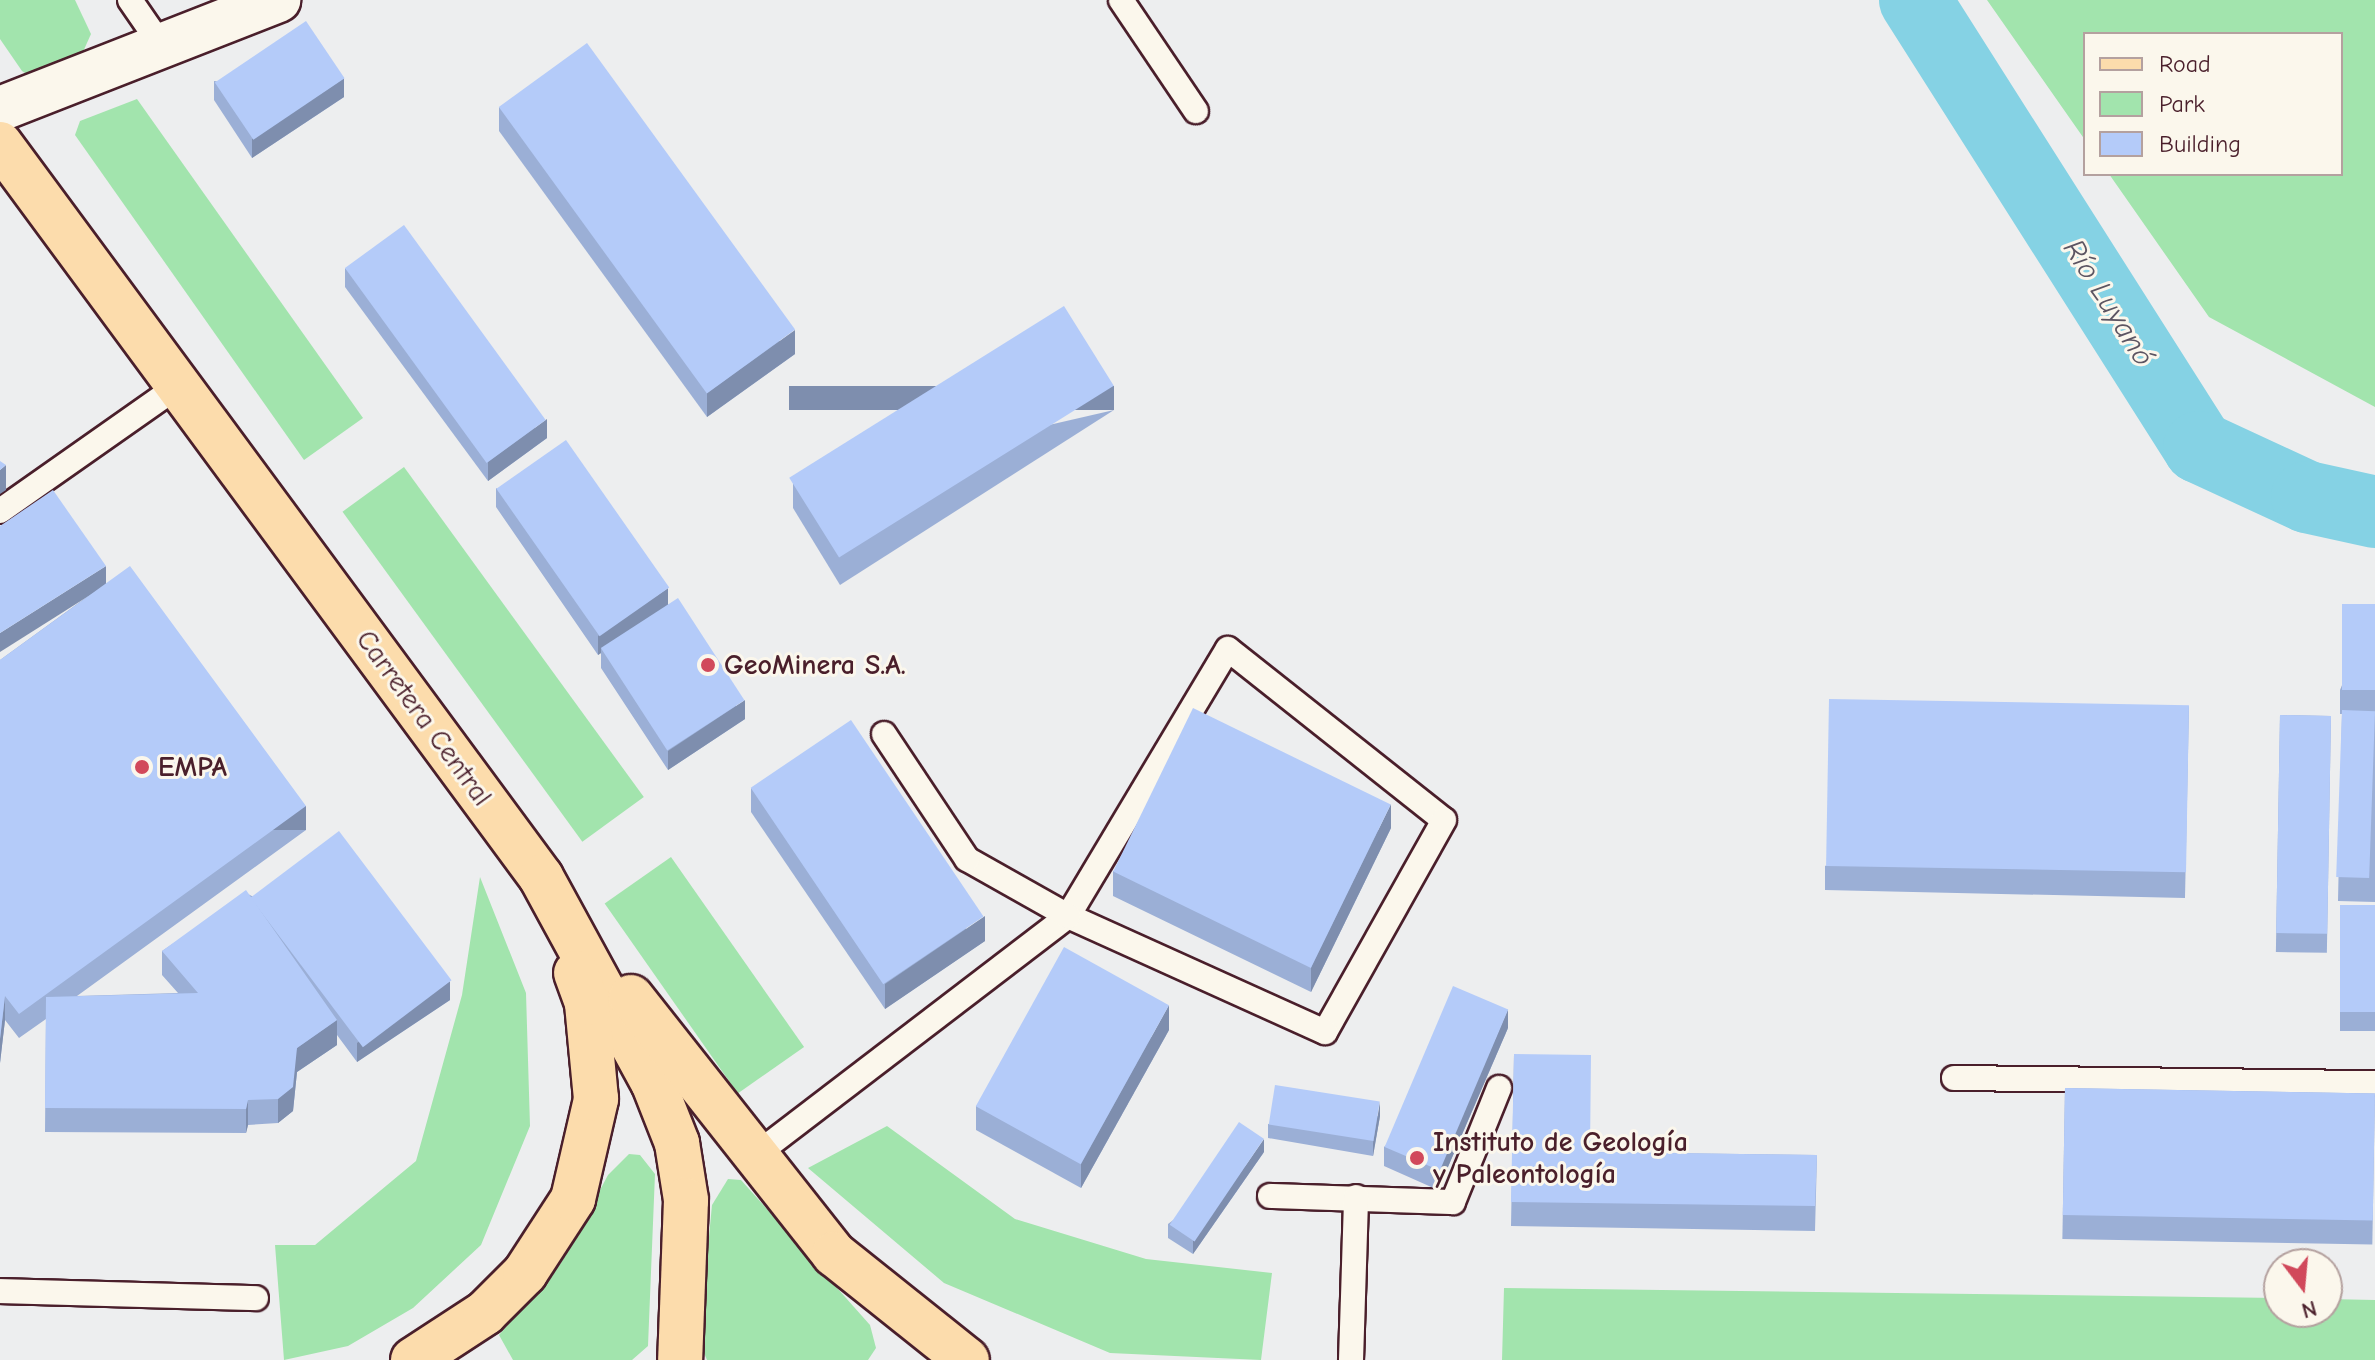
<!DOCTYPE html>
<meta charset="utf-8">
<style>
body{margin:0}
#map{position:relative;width:2375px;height:1360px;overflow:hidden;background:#edeeef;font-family:"Comic Neue",sans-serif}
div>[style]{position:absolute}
.green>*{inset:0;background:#a2e4ad;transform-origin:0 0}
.river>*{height:72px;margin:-36px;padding:0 36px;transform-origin:36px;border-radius:36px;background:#85d2e4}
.roads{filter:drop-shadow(2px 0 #4a1f2b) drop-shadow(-2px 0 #4a1f2b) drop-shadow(0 2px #4a1f2b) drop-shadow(0 -2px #4a1f2b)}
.service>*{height:24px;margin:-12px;padding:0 12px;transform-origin:12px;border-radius:12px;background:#fbf7ec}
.minor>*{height:44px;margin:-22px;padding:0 22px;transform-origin:22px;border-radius:22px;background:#fbf7ec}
.primary>*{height:44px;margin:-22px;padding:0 22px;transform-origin:22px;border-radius:22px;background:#fcdcac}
.wall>*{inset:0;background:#9bafd6;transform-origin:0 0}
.shaded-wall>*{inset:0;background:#7e8eae;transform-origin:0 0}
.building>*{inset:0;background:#b4cbf9;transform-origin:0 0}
.dots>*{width:22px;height:22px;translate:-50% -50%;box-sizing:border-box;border:4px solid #fbf7ec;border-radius:50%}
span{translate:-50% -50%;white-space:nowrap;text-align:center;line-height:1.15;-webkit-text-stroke:6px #fbf7ec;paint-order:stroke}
.poi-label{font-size:28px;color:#4a1f2b;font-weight:700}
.left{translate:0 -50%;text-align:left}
.street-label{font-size:28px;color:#4a1f2b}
.water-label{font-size:30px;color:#5c5562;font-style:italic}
.legend{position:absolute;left:2083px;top:32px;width:260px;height:144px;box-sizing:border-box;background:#fbf7ec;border:2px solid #b4a19f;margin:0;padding:10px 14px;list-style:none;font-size:24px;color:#4a1f2b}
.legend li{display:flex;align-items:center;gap:16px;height:40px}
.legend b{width:40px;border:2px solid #b4a19f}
.north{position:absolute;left:2263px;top:1248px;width:80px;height:80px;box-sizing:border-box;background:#fbf7ec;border:2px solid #b4a19f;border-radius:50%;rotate:164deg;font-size:22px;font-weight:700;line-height:32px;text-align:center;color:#4a1f2b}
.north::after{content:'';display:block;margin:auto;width:28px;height:36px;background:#d1495b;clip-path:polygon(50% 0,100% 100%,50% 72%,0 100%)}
</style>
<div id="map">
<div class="green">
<div style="clip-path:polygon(0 0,75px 0,91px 34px,82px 54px,34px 79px,22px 71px,0 39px)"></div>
<div style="clip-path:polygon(1987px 0,2375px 0,2375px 407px,2209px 317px,2109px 174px,2341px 174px,2341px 34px,2085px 34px,2085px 140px)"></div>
<div style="clip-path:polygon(137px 99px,363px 418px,304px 460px,75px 135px,80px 121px)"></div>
<div style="left:404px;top:467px;width:408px;height:76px;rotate:54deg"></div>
<div style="left:671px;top:857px;width:232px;height:81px;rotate:55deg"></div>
<div style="clip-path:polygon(480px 877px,526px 993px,530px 1126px,481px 1245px,413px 1308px,348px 1346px,284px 1360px,275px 1245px,315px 1245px,416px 1161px,462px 995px)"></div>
<div style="clip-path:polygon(887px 1126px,1015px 1219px,1146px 1259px,1272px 1273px,1261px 1360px,1110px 1353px,944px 1283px,808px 1168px)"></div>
<div style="clip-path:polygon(629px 1154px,640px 1155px,655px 1174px,648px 1346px,632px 1360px,513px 1360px,499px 1335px,561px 1263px,608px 1175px)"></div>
<div style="clip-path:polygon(728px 1179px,741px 1180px,870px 1325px,876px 1348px,868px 1360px,707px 1360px,699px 1341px,712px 1205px)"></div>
<div style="clip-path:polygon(1504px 1288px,2279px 1298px,2279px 1312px,2327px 1312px,2327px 1299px,2375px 1300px,2375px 1360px,1502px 1360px)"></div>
</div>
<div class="river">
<div style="left:1915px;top:0;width:530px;rotate:57.57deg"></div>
<div style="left:2199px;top:447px;width:119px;rotate:24.8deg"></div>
<div style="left:2307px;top:497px;width:70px;rotate:12.4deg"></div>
</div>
<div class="roads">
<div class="service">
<div style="left:130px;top:0;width:51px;rotate:55.4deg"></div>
<div style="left:1121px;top:0;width:134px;rotate:56deg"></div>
<div style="left:0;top:511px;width:219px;rotate:-35.1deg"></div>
<div style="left:1954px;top:1078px;width:421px;rotate:0.7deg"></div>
<div style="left:753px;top:1157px;width:397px;rotate:-37.4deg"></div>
<div style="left:1068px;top:916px;width:311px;rotate:-59.1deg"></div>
<div style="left:1228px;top:649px;width:275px;rotate:38.4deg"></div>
<div style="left:1444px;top:820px;width:243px;rotate:119.3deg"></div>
<div style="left:1325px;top:1032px;width:282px;rotate:-155.7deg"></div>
<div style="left:1068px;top:916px;width:116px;rotate:-150.6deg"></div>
<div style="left:967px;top:859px;width:150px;rotate:-123.6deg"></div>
<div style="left:1270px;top:1196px;width:183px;rotate:1.9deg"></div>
<div style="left:1453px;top:1202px;width:123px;rotate:-68deg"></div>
<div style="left:0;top:1291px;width:256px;rotate:1.6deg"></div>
<div style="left:1351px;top:1360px;width:163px;rotate:-88.2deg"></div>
</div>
<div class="minor">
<div style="left:0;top:109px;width:299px;rotate:-21.4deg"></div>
</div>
<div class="primary">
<div style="left:0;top:144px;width:911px;rotate:53.57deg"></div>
<div style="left:541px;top:877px;width:234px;rotate:61.4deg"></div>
<div style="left:653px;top:1082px;width:66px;rotate:68.5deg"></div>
<div style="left:677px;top:1143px;width:58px;rotate:81deg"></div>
<div style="left:686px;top:1200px;width:160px;rotate:92.1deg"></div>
<div style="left:631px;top:997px;width:328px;rotate:51.7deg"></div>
<div style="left:834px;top:1254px;width:170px;rotate:38.6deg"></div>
<div style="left:413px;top:1360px;width:86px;rotate:-33.1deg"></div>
<div style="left:485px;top:1313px;width:57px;rotate:-45deg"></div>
<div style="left:525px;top:1273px;width:88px;rotate:-57deg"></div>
<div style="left:573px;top:1199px;width:103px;rotate:-77deg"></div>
<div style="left:596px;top:1099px;width:96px;rotate:-95.4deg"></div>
<div style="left:587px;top:1003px;width:32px;rotate:-110deg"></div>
</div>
</div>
<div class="wall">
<div style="clip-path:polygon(214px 81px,344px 97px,252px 158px,214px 100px)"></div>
<div style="clip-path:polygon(499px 107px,795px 354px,707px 417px,499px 131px)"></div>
<div style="clip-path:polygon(345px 268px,547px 438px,488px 481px,345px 287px)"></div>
<div style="clip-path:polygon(1114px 410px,840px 585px,793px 508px,793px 484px)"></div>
<div style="clip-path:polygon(496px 488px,668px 604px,745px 719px,668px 770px,601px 668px,601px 653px,598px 655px,496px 507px)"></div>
<div style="clip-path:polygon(106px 583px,306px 830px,77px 996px,178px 993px,162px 975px,162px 951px,248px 894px,450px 1000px,357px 1062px,337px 1035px,337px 1045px,297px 1072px,293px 1111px,278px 1123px,248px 1125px,246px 1133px,45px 1132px,46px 1019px,19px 1038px,5px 1020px,0 1063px,0 660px)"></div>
<div style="clip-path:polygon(2375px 604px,2375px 902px,2338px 901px,2342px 714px,2340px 714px,2340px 690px)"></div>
<div style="clip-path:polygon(2189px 706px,2185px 898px,1825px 890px,1825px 866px)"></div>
<div style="left:2280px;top:715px;width:51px;height:237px;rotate:1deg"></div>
<div style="clip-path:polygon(751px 788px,985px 941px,885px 1009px,751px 812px)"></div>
<div style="clip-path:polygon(1391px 828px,1311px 992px,1113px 896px,1113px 871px)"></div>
<div style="left:2340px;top:905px;width:35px;height:126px"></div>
<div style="clip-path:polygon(1508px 1028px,1438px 1190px,1384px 1166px,1384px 1147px)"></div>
<div style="clip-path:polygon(1169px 1030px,1081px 1188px,976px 1130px,976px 1106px)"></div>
<div style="clip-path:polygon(1514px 1054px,1590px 1152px,1817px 1155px,1815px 1231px,1511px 1226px)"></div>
<div style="left:2065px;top:1088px;width:310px;height:151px;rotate:1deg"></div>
<div style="clip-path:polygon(1380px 1116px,1373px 1156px,1268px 1138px,1268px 1124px)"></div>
<div style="clip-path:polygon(1264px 1152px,1193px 1254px,1168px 1238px,1168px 1224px)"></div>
</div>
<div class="shaded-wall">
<div style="clip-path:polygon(344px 78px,344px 97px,252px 158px,252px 139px)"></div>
<div style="clip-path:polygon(795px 330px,795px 354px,707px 417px,707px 393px)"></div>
<div style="left:1114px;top:386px;width:24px;height:325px;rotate:90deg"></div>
<div style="clip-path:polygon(547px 419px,547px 438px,488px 481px,488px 462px)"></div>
<div style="clip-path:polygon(6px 465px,6px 490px,0 494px,0 470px)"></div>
<div style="clip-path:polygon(106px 566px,106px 585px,0 652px,0 633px)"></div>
<div style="clip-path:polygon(668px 588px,668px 607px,601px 649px,601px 653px,598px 655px,598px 636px)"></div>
<div style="clip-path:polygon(745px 700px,745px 719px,668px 770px,668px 751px)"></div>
<div style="clip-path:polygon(1391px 804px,1391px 828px,1311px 992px,1311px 967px)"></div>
<div style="left:306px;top:806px;width:24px;height:354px;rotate:90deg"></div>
<div style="clip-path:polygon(985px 916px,985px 941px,885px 1009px,885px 984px)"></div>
<div style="clip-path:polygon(450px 981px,450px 1000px,357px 1062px,357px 1043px)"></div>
<div style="clip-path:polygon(5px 996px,5px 1020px,0 1063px,0 1039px)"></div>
<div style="clip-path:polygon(1169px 1005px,1169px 1030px,1081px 1188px,1081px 1164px)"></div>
<div style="clip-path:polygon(1508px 1009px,1508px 1028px,1438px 1190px,1438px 1171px)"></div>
<div style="clip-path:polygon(337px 1020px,337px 1045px,297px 1072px,293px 1111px,278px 1123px,278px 1099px,297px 1048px)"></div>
<div style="clip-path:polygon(248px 1100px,248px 1125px,246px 1133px,246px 1109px)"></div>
<div style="clip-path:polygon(1380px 1102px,1380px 1116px,1373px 1156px,1373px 1143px)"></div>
<div style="clip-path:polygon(1264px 1139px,1264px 1152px,1193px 1254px,1193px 1241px)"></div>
</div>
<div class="building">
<div style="left:306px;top:21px;width:69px;height:110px;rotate:56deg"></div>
<div style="left:587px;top:43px;width:354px;height:109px;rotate:54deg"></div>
<div style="left:404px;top:225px;width:241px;height:73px;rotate:54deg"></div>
<div style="left:1064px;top:306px;width:94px;height:324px;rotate:58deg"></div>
<div style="left:566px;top:440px;width:180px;height:85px;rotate:55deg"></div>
<div style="clip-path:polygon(0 461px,6px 465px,0 470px)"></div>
<div style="clip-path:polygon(53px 490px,106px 566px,0 633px,0 526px)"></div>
<div style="clip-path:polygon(130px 566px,306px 806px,19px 1014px,5px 996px,0 1039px,0 660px)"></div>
<div style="left:678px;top:598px;width:122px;height:92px;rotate:57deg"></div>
<div style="left:2342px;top:604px;width:33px;height:86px"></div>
<div style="left:1829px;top:699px;width:360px;height:167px;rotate:1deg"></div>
<div style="left:1193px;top:708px;width:220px;height:182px;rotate:26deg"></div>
<div style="left:2342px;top:710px;width:33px;height:167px;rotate:2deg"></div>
<div style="left:2280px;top:715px;width:51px;height:218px;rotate:1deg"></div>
<div style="left:851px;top:720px;width:237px;height:121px;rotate:56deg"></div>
<div style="left:339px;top:831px;width:187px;height:111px;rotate:53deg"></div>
<div style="clip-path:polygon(246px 890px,337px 1020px,297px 1048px,293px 1087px,278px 1099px,248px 1100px,246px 1109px,45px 1108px,46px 997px,198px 993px,162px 951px)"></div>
<div style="left:2340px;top:905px;width:35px;height:107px"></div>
<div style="left:1064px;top:947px;width:120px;height:182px;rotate:29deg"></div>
<div style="left:1453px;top:986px;width:60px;height:175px;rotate:23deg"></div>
<div style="clip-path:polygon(1514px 1054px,1591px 1055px,1590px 1152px,1817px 1155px,1815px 1206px,1511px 1202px)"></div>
<div style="left:1275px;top:1085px;width:106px;height:40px;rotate:9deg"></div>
<div style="left:2065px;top:1088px;width:310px;height:127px;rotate:1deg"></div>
<div style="left:1239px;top:1122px;width:30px;height:124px;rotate:34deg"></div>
</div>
<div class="dots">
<div style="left:708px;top:665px;background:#d1495b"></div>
<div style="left:142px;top:767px;background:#d1495b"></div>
<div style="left:1417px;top:1158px;background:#d1495b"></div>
</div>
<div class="poi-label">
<span class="left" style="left:724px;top:665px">GeoMinera S.A.</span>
<span class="left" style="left:158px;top:767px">EMPA</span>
<span class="left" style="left:1433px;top:1158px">Instituto de Geología<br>y Paleontología</span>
</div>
<div class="street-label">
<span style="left:424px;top:718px;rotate:54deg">Carretera Central</span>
</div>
<div class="water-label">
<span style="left:2108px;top:303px;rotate:58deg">Río Luyanó</span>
</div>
<ul class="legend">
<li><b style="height:10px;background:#fcdcac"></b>Road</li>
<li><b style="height:22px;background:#a2e4ad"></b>Park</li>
<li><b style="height:22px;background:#b4cbf9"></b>Building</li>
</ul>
<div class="north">N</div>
</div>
